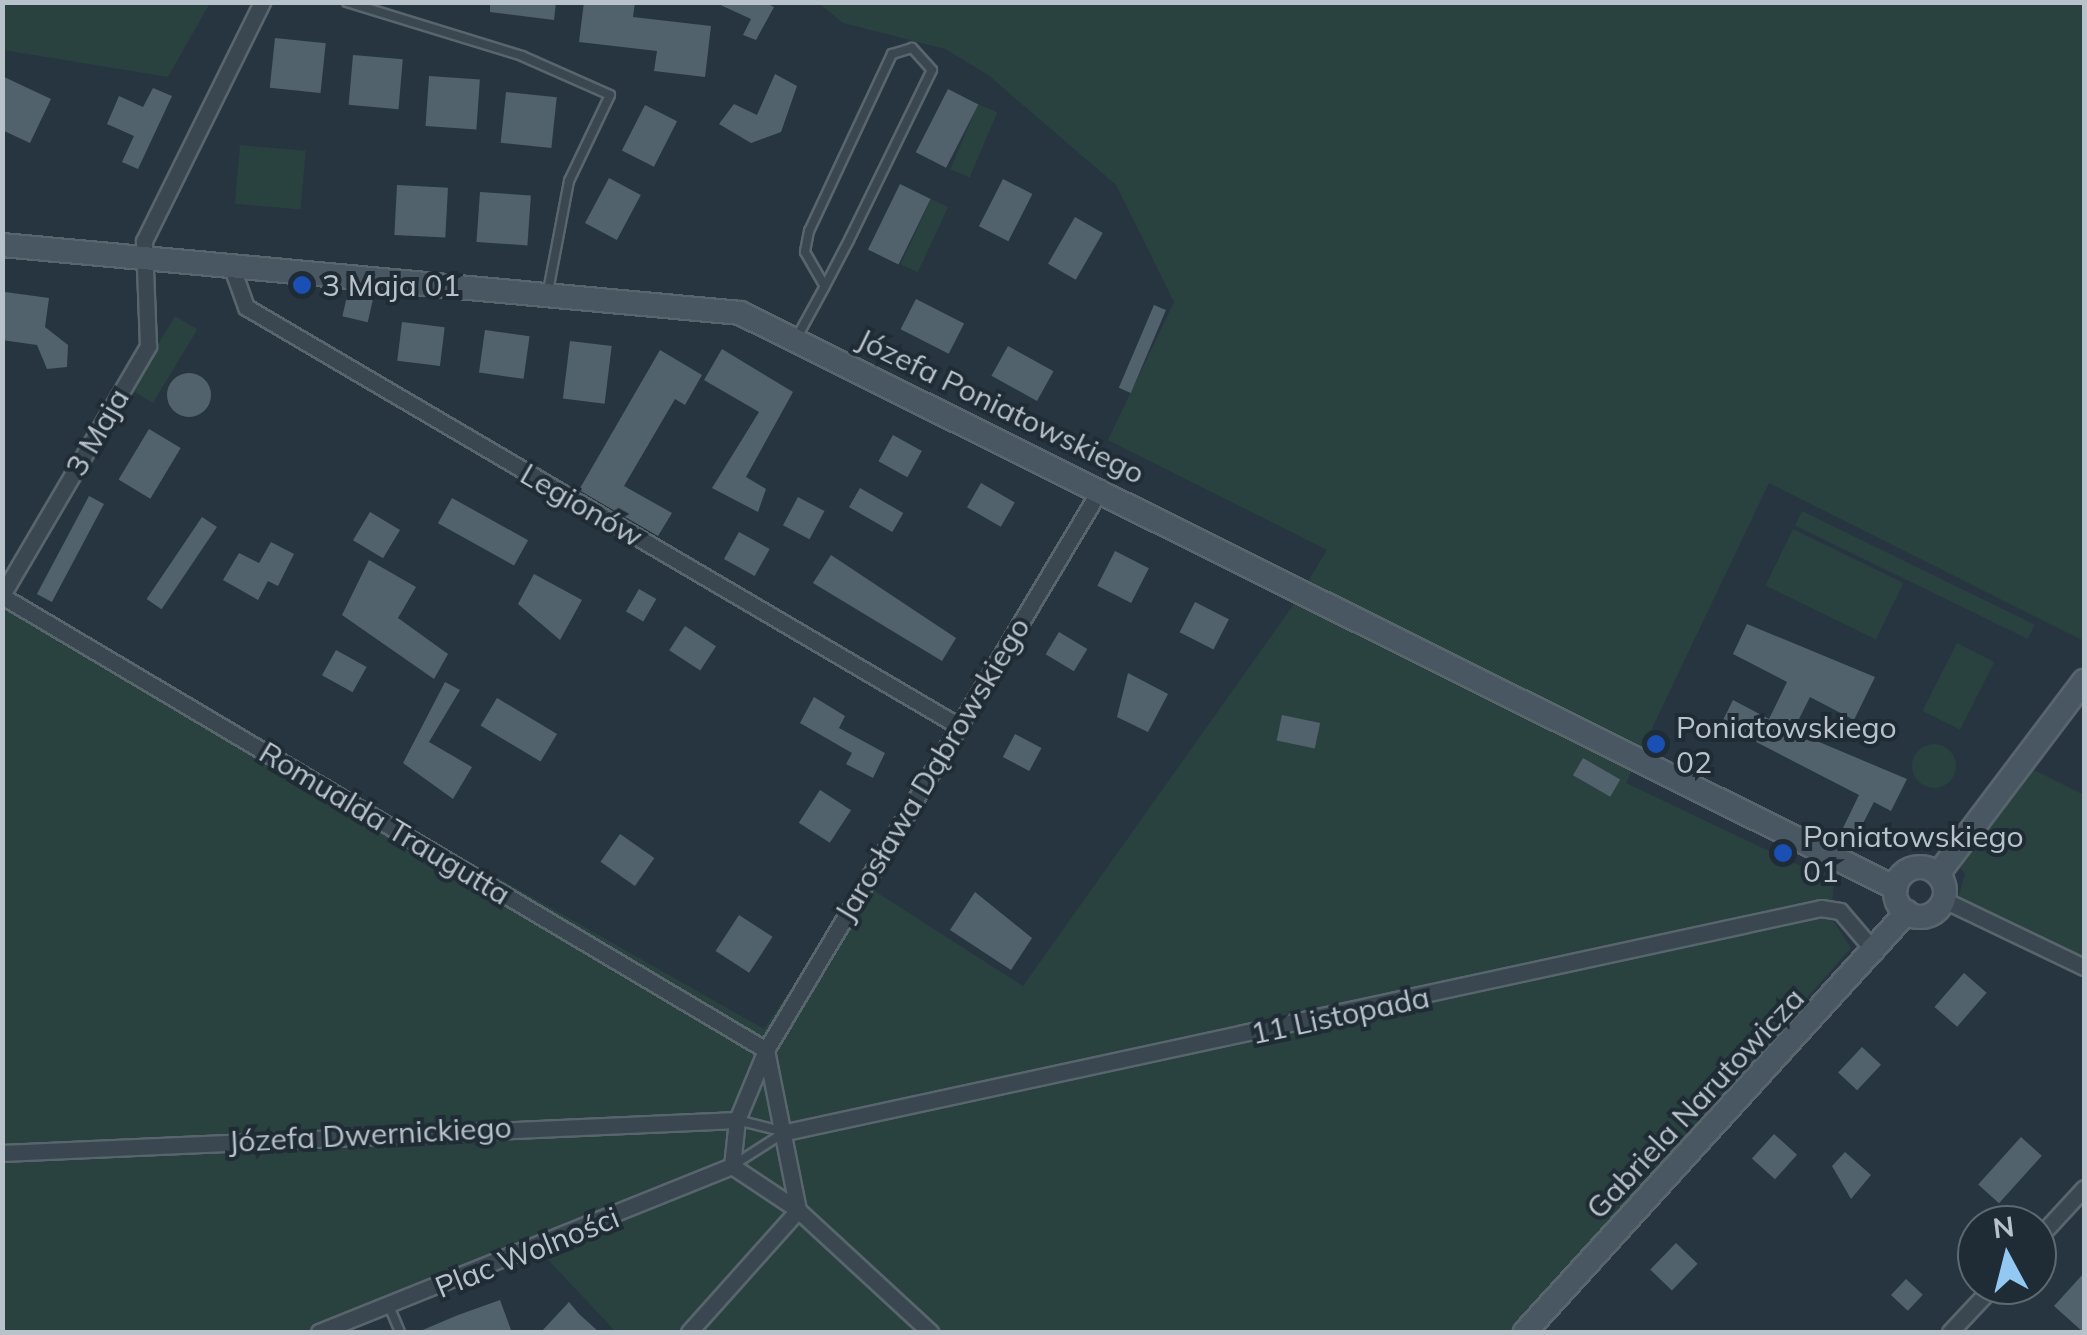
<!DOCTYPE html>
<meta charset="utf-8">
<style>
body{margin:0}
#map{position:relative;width:2087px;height:1335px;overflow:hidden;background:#273540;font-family:Mulish,sans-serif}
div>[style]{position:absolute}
.green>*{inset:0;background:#29413f;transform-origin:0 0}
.round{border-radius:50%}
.building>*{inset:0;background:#52626c;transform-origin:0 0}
.roads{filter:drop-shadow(2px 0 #59656d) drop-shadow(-2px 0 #59656d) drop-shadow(0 2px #59656d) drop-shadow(0 -2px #59656d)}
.lane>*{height:8px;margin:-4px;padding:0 4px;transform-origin:4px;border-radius:4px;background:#3b4750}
.street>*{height:15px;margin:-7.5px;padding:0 7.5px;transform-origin:7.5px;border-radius:7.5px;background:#3b4750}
.secondary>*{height:22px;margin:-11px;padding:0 11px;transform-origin:11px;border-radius:11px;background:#495762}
.secondary>.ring{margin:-11px;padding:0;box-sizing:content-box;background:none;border:22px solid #495762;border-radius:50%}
.dots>*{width:28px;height:28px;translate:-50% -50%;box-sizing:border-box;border:5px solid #202c35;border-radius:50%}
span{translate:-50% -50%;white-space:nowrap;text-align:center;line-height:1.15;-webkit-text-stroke:8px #202c35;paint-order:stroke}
.poi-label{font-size:30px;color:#b8c2ca}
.left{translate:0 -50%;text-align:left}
.street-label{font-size:30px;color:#b8c2ca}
.frame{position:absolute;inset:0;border:5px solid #b8c2ca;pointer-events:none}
.north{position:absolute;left:1957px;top:1205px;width:100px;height:100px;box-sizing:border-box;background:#202c35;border:2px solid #5d6871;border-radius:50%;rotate:353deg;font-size:28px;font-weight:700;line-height:40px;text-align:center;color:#b8c2ca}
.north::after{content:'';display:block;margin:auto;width:35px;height:45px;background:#93c8f3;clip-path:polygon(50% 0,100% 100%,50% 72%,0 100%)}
</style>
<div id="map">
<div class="green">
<div style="clip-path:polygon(2px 3px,3px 2px,210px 3px,168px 77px,3px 50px)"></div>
<div style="clip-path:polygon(819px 3px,2084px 3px,2084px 641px,1769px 483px,1626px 783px,1834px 882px,1831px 917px,1851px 948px,1512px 1332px,616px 1332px,537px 1248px,319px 1332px,3px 1332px,2px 596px,764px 1029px,862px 883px,1023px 986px,1294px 604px,1327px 550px,1108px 440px,1174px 302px,1116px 185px,988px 75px,945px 49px,843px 23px)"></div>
<div style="left:978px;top:104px;width:21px;height:71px;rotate:23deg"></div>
<div style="left:240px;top:145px;width:66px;height:59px;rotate:5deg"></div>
<div style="left:931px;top:199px;width:19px;height:72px;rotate:25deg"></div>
<div style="left:175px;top:316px;width:26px;height:86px;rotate:31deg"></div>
<div style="left:1802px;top:511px;width:259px;height:16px;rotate:26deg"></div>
<div style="left:1793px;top:529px;width:123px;height:63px;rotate:26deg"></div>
<div style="left:1957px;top:643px;width:42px;height:76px;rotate:27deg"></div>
<div class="round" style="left:1912px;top:744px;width:44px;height:44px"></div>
<div style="clip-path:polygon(2022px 764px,2084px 795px,2084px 968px,1956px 906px,1965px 874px,1952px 857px)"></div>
</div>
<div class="building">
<div style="clip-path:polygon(490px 2px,556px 2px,554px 20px,490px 12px)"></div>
<div style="clip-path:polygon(584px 2px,635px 2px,633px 17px,711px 26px,705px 77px,654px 71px,657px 51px,579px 42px)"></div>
<div style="clip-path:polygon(714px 2px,764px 2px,774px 7px,756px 40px,743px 35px,751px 19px)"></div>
<div style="left:275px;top:38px;width:51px;height:50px;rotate:6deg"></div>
<div style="left:353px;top:55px;width:50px;height:50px;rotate:5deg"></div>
<div style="clip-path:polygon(775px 74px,797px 86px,781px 132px,751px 143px,719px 124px,734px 104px,757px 115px)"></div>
<div style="clip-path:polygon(2px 76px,51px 99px,30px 143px,2px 130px)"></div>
<div style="left:429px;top:76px;width:51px;height:50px;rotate:4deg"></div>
<div style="clip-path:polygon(153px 88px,172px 96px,138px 169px,122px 162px,134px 136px,107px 124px,119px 96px,143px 107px)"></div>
<div style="left:948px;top:89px;width:34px;height:71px;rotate:27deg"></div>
<div style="left:506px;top:92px;width:51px;height:51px;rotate:6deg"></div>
<div style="left:645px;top:105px;width:36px;height:51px;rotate:27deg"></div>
<div style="left:609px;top:178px;width:36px;height:51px;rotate:28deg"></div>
<div style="left:1003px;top:179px;width:33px;height:53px;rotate:27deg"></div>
<div style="left:900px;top:184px;width:34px;height:73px;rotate:26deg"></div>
<div style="left:397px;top:185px;width:51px;height:50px;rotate:3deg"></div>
<div style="left:480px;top:192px;width:51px;height:50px;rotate:4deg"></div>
<div style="left:1075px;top:217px;width:32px;height:54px;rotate:30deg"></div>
<div style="clip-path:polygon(5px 292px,49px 298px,45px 327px,68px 345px,67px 367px,47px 369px,37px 345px,2px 340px)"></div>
<div style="left:348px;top:292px;width:26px;height:25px;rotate:13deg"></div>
<div style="left:916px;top:299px;width:54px;height:34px;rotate:27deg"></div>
<div style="left:1154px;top:305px;width:13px;height:90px;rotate:23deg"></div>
<div style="left:402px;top:322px;width:43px;height:39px;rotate:7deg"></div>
<div style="left:485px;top:330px;width:45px;height:43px;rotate:8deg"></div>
<div style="left:570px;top:341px;width:42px;height:58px;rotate:7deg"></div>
<div style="left:1008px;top:346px;width:52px;height:34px;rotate:29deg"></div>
<div style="clip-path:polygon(722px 349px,793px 392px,746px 477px,766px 489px,758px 512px,712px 488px,759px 412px,704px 380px)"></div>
<div style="clip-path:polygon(660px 350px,702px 375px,685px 405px,675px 399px,624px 486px,672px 513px,658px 536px,579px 490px)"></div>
<div class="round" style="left:167px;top:373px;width:44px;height:44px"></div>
<div style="left:149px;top:429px;width:37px;height:59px;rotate:31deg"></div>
<div style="left:893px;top:435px;width:33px;height:30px;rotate:29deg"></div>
<div style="left:981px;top:483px;width:39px;height:28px;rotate:30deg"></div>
<div style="left:860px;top:488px;width:50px;height:22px;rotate:30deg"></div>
<div style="left:89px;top:496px;width:17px;height:111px;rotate:28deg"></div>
<div style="left:798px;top:497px;width:30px;height:32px;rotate:28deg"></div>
<div style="left:452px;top:498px;width:87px;height:29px;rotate:29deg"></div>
<div style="left:370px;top:512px;width:35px;height:33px;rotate:31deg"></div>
<div style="left:202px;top:517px;width:18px;height:99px;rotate:34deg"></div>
<div style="left:739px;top:532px;width:35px;height:31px;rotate:29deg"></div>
<div style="clip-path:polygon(271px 542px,294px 554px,278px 586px,268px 581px,258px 600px,223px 580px,239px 553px,259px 563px)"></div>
<div style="left:1115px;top:551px;width:38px;height:39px;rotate:27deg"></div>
<div style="clip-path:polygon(831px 555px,956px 638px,942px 661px,813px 583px)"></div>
<div style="clip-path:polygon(369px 560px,416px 587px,398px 618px,448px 654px,434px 679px,342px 615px)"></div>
<div style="clip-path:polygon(534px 574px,582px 600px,560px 640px,518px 604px)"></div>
<div style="left:639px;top:589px;width:20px;height:26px;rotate:30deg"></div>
<div style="left:1195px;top:602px;width:38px;height:34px;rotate:27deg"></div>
<div style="clip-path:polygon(1747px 624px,1875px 677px,1854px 720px,1810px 697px,1793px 731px,1907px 779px,1891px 811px,1874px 802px,1857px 835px,1843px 828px,1859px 795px,1721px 724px,1733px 700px,1769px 719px,1787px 682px,1733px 654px)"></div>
<div style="left:685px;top:626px;width:37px;height:29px;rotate:33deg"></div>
<div style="left:1059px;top:632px;width:33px;height:26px;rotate:31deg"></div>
<div style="left:336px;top:650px;width:35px;height:29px;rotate:29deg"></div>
<div style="clip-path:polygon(1128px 673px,1168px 694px,1148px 732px,1117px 717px)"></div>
<div style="clip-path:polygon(445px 682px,460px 690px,429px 742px,472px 767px,453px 799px,403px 763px)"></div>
<div style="clip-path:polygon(814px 697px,845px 716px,839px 728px,885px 753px,873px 778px,846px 764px,852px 753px,800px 723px)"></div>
<div style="left:497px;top:698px;width:70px;height:32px;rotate:31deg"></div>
<div style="left:1282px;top:715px;width:39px;height:26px;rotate:12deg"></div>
<div style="left:1015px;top:734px;width:30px;height:26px;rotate:28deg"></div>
<div style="left:1583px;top:758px;width:43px;height:20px;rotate:30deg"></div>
<div style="left:820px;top:790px;width:37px;height:39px;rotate:33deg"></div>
<div style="left:620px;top:834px;width:42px;height:34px;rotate:35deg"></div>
<div style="clip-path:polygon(975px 892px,1032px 938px,1011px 970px,950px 930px)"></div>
<div style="left:739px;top:915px;width:40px;height:43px;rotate:33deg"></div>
<div style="left:1964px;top:973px;width:30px;height:45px;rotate:41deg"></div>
<div style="left:1862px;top:1047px;width:26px;height:35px;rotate:43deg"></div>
<div style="left:1774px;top:1134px;width:31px;height:33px;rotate:42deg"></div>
<div style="left:2021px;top:1137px;width:28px;height:64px;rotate:42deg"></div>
<div style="clip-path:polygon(1845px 1152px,1871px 1175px,1851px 1199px,1832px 1166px)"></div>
<div style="left:1676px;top:1243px;width:30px;height:37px;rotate:44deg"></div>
<div style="clip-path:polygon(2084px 1273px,2084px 1332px,2083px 1332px,2054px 1306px)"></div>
<div style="left:1906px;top:1279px;width:23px;height:22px;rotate:43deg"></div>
<div style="clip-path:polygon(500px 1300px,511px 1330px,418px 1332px,458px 1315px)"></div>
<div style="clip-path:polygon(569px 1302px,579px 1314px,599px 1332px,541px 1332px)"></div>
</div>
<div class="roads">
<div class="lane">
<div style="left:347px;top:2px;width:183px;rotate:17.1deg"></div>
<div style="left:522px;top:56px;width:96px;rotate:23.9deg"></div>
<div style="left:610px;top:95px;width:95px;rotate:115.5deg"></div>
<div style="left:569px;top:181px;width:112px;rotate:100.8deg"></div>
<div style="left:796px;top:339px;width:60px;rotate:-61.3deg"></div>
<div style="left:825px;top:286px;width:52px;rotate:-62.4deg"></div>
<div style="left:849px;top:240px;width:189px;rotate:-64deg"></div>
<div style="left:932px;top:70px;width:30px;rotate:-132deg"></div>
<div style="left:912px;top:48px;width:21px;rotate:163deg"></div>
<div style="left:892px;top:54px;width:195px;rotate:115.1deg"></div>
<div style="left:809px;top:231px;width:21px;rotate:101deg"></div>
<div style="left:805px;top:252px;width:39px;rotate:60deg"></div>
<div style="left:737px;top:1120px;width:45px;rotate:14deg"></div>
<div style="left:735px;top:1164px;width:56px;rotate:-32.6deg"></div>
<div style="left:389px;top:1306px;width:28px;rotate:67deg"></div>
</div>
<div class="street">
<div style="left:231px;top:265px;width:45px;rotate:70.3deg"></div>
<div style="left:246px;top:307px;width:825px;rotate:30.45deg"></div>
<div style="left:2px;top:595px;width:289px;rotate:-59.6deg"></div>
<div style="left:148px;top:346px;width:105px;rotate:-92.2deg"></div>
<div style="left:144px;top:241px;width:267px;rotate:-63.7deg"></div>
<div style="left:2px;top:596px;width:889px;rotate:30.72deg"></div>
<div style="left:766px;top:1050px;width:163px;rotate:78.7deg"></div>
<div style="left:1944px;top:900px;width:155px;rotate:25.6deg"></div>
<div style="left:786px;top:1132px;width:1059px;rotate:-12.21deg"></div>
<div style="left:1821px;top:908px;width:19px;rotate:9deg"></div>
<div style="left:1840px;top:911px;width:54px;rotate:49.5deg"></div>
<div style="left:2px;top:1153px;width:736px;rotate:-2.57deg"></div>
<div style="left:732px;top:1166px;width:46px;rotate:-83.8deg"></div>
<div style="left:737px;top:1120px;width:76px;rotate:-67.5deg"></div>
<div style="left:766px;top:1050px;width:654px;rotate:-59.2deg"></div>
<div style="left:732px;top:1166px;width:79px;rotate:33.7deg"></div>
<div style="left:798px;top:1210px;width:180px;rotate:42.7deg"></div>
<div style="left:2037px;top:1239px;width:69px;rotate:-47.3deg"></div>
<div style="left:319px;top:1332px;width:445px;rotate:-21.9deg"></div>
<div style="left:689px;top:1332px;width:164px;rotate:-48.2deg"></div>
<div style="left:1950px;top:1332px;width:64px;rotate:-46.9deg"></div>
</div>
<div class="secondary">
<div style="left:2px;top:245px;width:741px;rotate:5.26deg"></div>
<div style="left:740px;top:313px;width:1291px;rotate:26.45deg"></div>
<div class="ring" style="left:1895px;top:867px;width:28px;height:28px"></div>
<div style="left:1938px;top:874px;width:242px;rotate:-52.9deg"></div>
<div style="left:1525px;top:1332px;width:568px;rotate:-47.71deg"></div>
</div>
</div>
<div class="dots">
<div style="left:302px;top:285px;background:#1a4fb4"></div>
<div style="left:1656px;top:744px;background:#1a4fb4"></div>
<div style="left:1783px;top:853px;background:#1a4fb4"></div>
</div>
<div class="poi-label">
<span class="left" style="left:322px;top:285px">3 Maja 01</span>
<span class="left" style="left:1676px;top:744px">Poniatowskiego<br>02</span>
<span class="left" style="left:1803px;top:853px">Poniatowskiego<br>01</span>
</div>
<div class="street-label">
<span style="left:1001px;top:406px;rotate:26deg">Józefa Poniatowskiego</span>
<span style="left:97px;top:432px;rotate:-60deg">3 Maja</span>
<span style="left:582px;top:505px;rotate:30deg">Legionów</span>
<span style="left:932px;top:769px;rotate:-59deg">Jarosława Dąbrowskiego</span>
<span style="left:385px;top:823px;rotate:31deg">Romualda Traugutta</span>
<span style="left:1340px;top:1015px;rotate:-12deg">11 Listopada</span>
<span style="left:1695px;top:1103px;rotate:-47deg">Gabriela Narutowicza</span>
<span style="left:370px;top:1134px;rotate:-3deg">Józefa Dwernickiego</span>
<span style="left:527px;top:1252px;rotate:-22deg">Plac Wolności</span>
</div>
<div class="frame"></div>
<div class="north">N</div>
</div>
